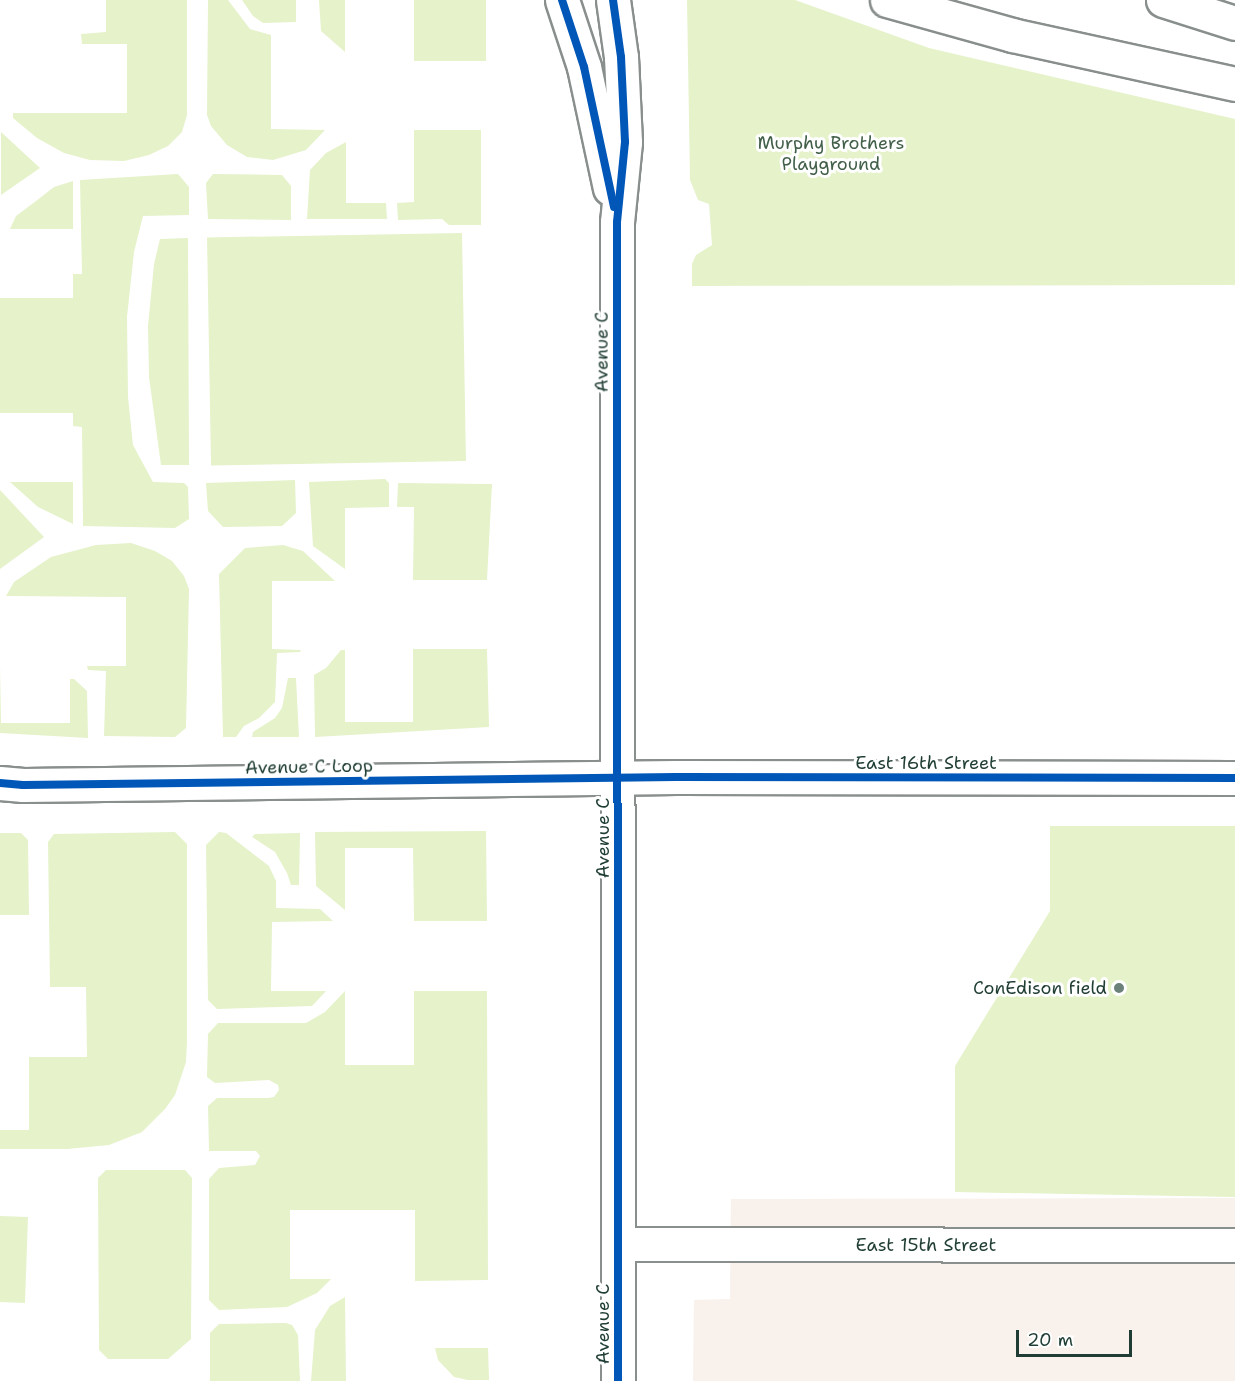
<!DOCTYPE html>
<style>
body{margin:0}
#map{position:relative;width:1235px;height:1381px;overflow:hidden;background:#fff;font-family:"Shantell Sans",sans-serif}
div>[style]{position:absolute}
.built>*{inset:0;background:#f9f1ec}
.green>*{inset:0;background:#e5f2ca;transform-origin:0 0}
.roads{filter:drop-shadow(2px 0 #898f8d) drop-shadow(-2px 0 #898f8d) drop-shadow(0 2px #898f8d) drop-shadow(0 -2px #898f8d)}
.street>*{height:33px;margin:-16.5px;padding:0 16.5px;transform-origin:16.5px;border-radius:16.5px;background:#fff}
.secondary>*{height:33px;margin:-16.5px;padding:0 16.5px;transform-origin:16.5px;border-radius:16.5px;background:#fff}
.highway>*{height:33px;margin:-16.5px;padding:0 16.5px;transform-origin:16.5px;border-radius:16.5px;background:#fff}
.cycleway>*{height:8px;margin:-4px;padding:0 4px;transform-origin:4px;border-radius:4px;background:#0057b8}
.dots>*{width:16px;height:16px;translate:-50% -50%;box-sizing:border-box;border:3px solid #fff;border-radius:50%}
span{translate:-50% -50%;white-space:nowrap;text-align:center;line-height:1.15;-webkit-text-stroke:6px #fff;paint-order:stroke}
.park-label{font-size:18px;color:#425f49}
.street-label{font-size:18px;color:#1f3d34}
.poi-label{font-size:18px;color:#1f3d34}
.right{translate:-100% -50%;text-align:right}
.scale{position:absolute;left:1016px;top:1330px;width:116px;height:27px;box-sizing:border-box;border:3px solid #1f3d34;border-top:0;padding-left:8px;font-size:18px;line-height:21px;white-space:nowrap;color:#1f3d34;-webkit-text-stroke:4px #fff;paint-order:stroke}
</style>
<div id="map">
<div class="built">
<div style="clip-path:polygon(1235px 1198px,1235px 1381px,693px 1381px,694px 1300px,730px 1299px,731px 1199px)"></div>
</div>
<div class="green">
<div style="clip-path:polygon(106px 0,187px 0,187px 115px,182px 132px,168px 146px,149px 155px,124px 161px,90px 160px,64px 153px,37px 138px,13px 118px,13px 113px,127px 113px,127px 44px,82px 44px,81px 34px,106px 32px)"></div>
<div style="clip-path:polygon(208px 0,228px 0,250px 29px,271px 35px,271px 129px,325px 130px,306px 150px,273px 160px,247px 157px,227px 145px,211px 126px,207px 115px)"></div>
<div style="clip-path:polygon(242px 0,296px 0,296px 22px,263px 23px,253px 16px)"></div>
<div style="clip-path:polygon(319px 0,345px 0,345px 52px,321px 31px)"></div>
<div style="left:414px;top:0;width:72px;height:61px"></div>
<div style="clip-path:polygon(687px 0,795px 0,929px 48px,1235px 119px,1235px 285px,692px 286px,692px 264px,696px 255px,712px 245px,709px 204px,698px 200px,690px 180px)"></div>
<div style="clip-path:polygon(414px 130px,481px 130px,481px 225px,449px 225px,442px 219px,398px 220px,397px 203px,414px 202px)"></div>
<div style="clip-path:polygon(1px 132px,40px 168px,1px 195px)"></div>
<div style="clip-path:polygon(346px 142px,346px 203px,386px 203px,387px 219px,307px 219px,310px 170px,326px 153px)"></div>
<div style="clip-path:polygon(178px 174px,189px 187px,189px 215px,143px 216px,134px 252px,127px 317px,128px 397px,133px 445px,153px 482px,184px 483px,188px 487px,189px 519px,175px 528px,83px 526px,82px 427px,73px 426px,73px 413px,0 413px,0 298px,73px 298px,73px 274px,82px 274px,80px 180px)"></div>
<div style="clip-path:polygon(213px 174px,282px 175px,291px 186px,291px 220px,208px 219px,206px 183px)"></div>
<div style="clip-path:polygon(73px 181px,73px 229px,10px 229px,16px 216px,36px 201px,54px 187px)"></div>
<div style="left:462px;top:233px;width:228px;height:255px;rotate:89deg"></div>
<div style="clip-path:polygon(188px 238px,189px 465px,161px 465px,149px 377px,148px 326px,154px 264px,160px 239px)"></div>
<div style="clip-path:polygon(385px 479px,389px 483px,389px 507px,345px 508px,345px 569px,313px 546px,309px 482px)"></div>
<div style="clip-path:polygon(295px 480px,296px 513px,282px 526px,223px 527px,208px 511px,206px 483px)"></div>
<div style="clip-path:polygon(10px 482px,73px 482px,73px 524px,38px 507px)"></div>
<div style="clip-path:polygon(398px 483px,492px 484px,487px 580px,413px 580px,414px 507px,397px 507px)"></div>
<div style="clip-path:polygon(0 490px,44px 537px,0 569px)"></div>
<div style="clip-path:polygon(131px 543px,155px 551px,172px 561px,184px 576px,189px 589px,186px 728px,175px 737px,104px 736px,106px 671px,88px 670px,87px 666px,126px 666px,126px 597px,6px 596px,14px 582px,51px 557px,96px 545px)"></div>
<div style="clip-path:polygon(283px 545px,303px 551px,335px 581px,272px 581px,272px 649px,301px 650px,300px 652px,277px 653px,275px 702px,259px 718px,244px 726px,236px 737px,223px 737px,219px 574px,245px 548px)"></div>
<div style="clip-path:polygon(413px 649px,487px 649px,489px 727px,315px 737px,314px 675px,326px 668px,341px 650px,345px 650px,345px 722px,413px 722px)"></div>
<div style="clip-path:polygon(0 666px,1px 723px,70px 723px,70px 679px,74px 679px,87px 691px,88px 738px,0 733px)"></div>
<div style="clip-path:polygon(288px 678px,296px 678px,299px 737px,252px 737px,253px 732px,275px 718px,282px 708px)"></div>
<div style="clip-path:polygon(1050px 826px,1235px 826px,1235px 1197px,955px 1192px,955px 1066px,1050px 911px)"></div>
<div style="clip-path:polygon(486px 831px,487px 921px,414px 921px,413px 848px,345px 848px,345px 910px,316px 886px,315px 832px)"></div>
<div style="clip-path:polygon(175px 832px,187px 844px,187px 1041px,186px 1062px,175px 1095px,165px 1109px,142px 1132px,109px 1145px,67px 1149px,0 1149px,0 1130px,29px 1130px,29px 1057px,87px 1057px,86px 987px,50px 987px,48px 842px,54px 834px)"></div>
<div style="clip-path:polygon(219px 832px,226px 833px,269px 866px,276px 881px,276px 908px,320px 909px,333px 921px,272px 922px,271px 991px,326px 991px,312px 1006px,217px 1009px,208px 1000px,206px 845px)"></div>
<div style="clip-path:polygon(0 833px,21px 833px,28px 840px,29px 915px,0 915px)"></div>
<div style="clip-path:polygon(300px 833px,299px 885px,291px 885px,287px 873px,275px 852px,252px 837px,255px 834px)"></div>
<div style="clip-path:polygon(345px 991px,345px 1065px,414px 1065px,414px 991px,487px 991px,488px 1280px,415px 1281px,415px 1210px,290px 1210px,290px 1279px,331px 1279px,317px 1293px,287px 1307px,219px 1310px,209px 1300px,209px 1179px,219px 1168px,255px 1165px,260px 1156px,256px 1151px,209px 1151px,208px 1106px,217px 1098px,268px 1098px,274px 1097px,279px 1090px,278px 1085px,269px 1080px,215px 1083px,207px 1077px,208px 1034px,218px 1023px,306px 1023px,325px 1012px)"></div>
<div style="clip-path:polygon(106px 1170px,185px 1170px,192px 1178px,191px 1339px,168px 1359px,108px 1359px,99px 1350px,98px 1178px)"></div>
<div style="left:0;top:1216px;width:28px;height:86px;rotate:2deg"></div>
<div style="clip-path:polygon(345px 1297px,346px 1381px,311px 1381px,315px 1330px,330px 1306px)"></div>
<div style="clip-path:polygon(286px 1323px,292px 1325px,298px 1335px,300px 1381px,210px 1381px,210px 1333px,219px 1324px)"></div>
<div style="clip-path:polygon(435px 1348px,488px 1348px,489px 1380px,468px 1380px,454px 1377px,438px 1360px)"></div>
</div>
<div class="roads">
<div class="street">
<div style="left:0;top:783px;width:23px;rotate:5deg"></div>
<div style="left:23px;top:785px;width:653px;rotate:-0.7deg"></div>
<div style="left:676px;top:777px;width:559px;rotate:0.1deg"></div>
<div style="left:618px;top:1244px;width:617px;rotate:0.09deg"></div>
</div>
<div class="secondary">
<div style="left:562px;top:0;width:71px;rotate:71.8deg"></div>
<div style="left:584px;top:67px;width:124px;rotate:77.9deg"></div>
<div style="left:613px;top:0;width:58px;rotate:82deg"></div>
<div style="left:621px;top:57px;width:85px;rotate:87.3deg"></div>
<div style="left:625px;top:142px;width:80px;rotate:95.7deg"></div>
<div style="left:617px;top:222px;width:1159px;rotate:89.95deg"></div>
</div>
<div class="highway">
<div style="left:887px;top:0;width:130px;rotate:15.6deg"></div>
<div style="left:1012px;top:35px;width:228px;rotate:12.4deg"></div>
<div style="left:1163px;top:0;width:76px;rotate:17.7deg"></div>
</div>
</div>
<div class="cycleway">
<div style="left:562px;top:0;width:71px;rotate:71.8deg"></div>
<div style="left:584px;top:67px;width:143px;rotate:77.9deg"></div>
<div style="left:613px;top:0;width:58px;rotate:82deg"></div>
<div style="left:621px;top:57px;width:85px;rotate:87.3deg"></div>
<div style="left:625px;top:142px;width:80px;rotate:95.7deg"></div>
<div style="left:617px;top:222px;width:1159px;rotate:89.95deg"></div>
<div style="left:0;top:783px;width:23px;rotate:5deg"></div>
<div style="left:23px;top:785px;width:653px;rotate:-0.7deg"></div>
<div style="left:676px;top:777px;width:559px;rotate:0.1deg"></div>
</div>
<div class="dots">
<div style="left:1119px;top:988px;background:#6d817b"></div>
</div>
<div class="park-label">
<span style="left:831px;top:154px">Murphy Brothers<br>Playground</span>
</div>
<div class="street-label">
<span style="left:602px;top:352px;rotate:-90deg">Avenue C</span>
<span style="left:926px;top:763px">East 16th Street</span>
<span style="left:309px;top:767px;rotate:-1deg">Avenue C Loop</span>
<span style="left:603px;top:838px;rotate:-90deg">Avenue C</span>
<span style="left:926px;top:1245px">East 15th Street</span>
<span style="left:603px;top:1324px;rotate:-90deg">Avenue C</span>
</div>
<div class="poi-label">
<span class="right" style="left:1107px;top:988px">ConEdison field</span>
</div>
<div class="scale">20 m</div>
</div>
